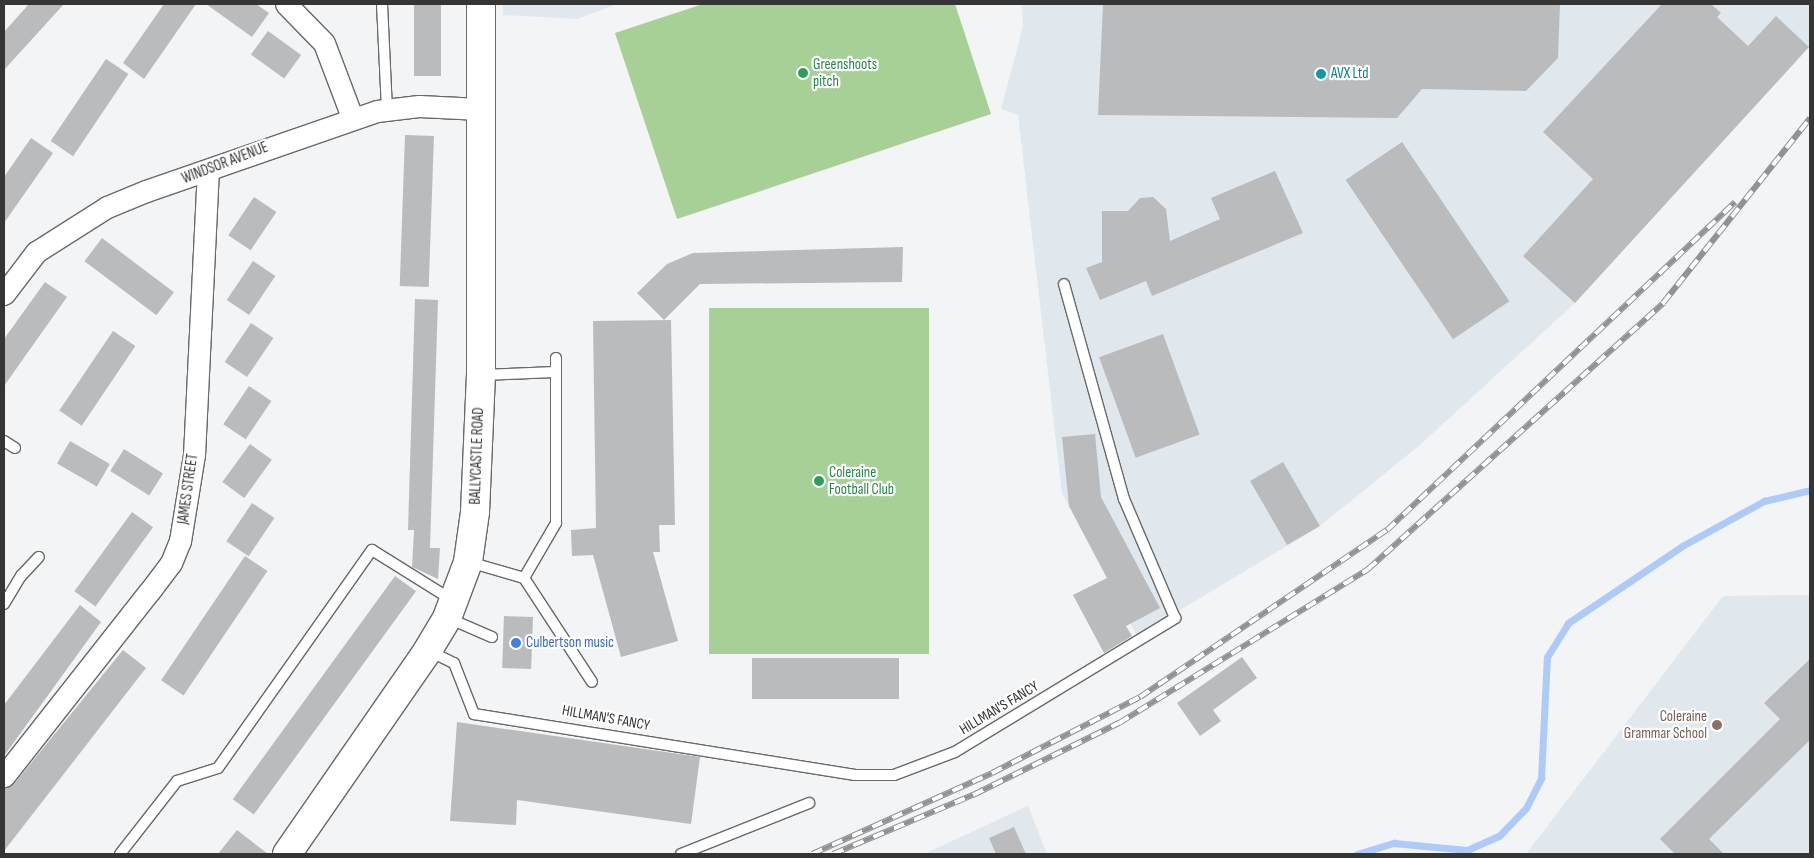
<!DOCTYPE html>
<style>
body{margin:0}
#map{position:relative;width:1814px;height:858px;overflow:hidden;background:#f2f4f5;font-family:"Sofia Sans Condensed",sans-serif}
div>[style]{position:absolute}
.built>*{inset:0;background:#e0e8ee}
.green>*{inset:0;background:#a7d096;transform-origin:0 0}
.stream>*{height:7px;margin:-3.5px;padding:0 3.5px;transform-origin:3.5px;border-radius:3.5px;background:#aecafa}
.building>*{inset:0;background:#babbbc;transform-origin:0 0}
.roads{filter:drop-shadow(1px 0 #68696a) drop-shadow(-1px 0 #68696a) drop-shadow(0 1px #68696a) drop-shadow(0 -1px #68696a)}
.lane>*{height:10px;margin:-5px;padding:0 5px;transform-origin:5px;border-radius:5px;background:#fff}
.street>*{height:21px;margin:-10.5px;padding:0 10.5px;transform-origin:10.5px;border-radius:10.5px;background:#fff}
.secondary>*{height:28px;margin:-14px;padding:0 14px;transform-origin:14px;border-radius:14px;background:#fff}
.rail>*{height:5.5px;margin-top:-2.75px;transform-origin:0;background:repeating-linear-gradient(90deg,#fff 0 11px,#919293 0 22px);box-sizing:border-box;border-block:1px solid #919293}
.dots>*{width:14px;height:14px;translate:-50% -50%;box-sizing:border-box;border:2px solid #fff;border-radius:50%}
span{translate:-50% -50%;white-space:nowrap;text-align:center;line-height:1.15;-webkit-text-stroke:4.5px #fff;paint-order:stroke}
.leisure-label{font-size:15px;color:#27864d}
.left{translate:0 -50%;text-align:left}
.culture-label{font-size:15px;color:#0d838f}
.street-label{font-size:15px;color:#353536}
.shop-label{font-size:15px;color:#366cbe}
.education-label{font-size:15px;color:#785e54}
.right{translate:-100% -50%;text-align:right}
.frame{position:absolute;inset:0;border:5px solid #353536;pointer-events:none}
</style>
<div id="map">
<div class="built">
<div style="clip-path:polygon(503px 4px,617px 4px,577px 19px,503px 15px)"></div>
<div style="clip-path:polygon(1022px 4px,1810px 4px,1810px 46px,1575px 303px,1421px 444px,1320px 526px,1137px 636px,1062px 493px,1018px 115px,1001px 109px,1023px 27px)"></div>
<div style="clip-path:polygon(1810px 595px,1810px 854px,1526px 854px,1723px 596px)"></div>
<div style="clip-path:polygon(1028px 806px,1047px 854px,924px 854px)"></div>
</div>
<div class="green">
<div style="clip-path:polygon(703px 4px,955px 4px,991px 114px,677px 219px,615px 33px)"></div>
<div style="left:709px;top:308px;width:220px;height:346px"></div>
</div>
<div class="stream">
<div style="left:1357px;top:854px;width:39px;rotate:-17deg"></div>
<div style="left:1394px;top:843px;width:73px;rotate:5.5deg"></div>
<div style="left:1467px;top:850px;width:35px;rotate:-24deg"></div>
<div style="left:1499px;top:836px;width:39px;rotate:-46deg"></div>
<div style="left:1526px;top:808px;width:34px;rotate:-63deg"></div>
<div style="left:1541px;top:778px;width:121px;rotate:-87.2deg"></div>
<div style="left:1547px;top:657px;width:40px;rotate:-58deg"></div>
<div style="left:1568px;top:623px;width:138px;rotate:-34deg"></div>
<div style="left:1682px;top:546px;width:94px;rotate:-28.8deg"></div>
<div style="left:1764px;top:501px;width:47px;rotate:-13.4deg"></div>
</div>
<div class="building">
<div style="clip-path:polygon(29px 4px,64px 4px,4px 70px,4px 32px)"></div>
<div style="clip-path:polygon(164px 4px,196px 4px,144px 79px,123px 63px)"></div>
<div style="clip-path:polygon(206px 4px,256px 4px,269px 13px,252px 37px)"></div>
<div style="left:414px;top:4px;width:27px;height:72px"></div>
<div style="clip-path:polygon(1103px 4px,1560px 4px,1558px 58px,1526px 91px,1422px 89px,1397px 118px,1098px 115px)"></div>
<div style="clip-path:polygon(1662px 4px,1711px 4px,1721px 13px,1717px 17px,1748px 46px,1776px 16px,1809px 47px,1575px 303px,1523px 256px,1593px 179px,1543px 132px)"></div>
<div style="left:268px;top:31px;width:41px;height:29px;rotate:36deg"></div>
<div style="left:106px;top:59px;width:27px;height:99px;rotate:34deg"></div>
<div style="left:405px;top:135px;width:29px;height:151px;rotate:2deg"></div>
<div style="clip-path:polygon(31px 138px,53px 153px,4px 223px,4px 177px)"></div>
<div style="left:1402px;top:142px;width:192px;height:68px;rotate:56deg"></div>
<div style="clip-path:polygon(1275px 171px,1303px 233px,1152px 296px,1146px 281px,1100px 300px,1086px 268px,1102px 262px,1102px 211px,1128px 211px,1140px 198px,1153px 197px,1166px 209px,1170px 241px,1220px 219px,1211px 198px)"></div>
<div style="left:254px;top:197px;width:27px;height:46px;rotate:34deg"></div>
<div style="left:102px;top:238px;width:90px;height:29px;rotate:37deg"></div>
<div style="clip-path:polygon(903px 247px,902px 282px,700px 284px,664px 320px,637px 293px,667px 264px,693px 253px)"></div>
<div style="left:253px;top:261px;width:27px;height:47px;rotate:34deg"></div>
<div style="clip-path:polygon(45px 282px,67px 297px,4px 386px,4px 339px)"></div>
<div style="clip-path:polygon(415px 299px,438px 300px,430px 548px,440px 548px,438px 579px,412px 567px,414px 530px,408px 530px)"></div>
<div style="clip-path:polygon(671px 320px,675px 525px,659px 525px,660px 552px,653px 552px,678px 641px,621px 657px,593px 555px,572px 556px,571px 530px,596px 528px,593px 321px)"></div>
<div style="left:251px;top:323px;width:27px;height:47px;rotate:34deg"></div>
<div style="left:113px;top:331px;width:27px;height:96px;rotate:34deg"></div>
<div style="left:1163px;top:334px;width:107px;height:68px;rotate:70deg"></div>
<div style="left:249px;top:386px;width:27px;height:46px;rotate:34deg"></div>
<div style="clip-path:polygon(1095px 434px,1101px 497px,1160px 608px,1126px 626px,1132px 636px,1104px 653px,1073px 595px,1107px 578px,1069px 506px,1062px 437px)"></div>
<div style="left:70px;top:441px;width:46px;height:26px;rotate:30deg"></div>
<div style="left:250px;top:444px;width:27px;height:47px;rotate:36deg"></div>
<div style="left:124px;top:449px;width:46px;height:26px;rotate:32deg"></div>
<div style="left:1283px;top:462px;width:74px;height:38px;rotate:60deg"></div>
<div style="left:252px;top:503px;width:27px;height:46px;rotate:34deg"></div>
<div style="left:132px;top:512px;width:26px;height:98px;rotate:36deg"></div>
<div style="left:245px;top:556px;width:27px;height:150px;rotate:34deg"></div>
<div style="left:395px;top:576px;width:26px;height:276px;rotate:36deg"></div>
<div style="clip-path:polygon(80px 605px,101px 622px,4px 756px,4px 705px)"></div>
<div style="left:504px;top:616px;width:29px;height:52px;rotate:2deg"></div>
<div style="clip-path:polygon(123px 650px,146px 668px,4px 851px,4px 788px,14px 784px)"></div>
<div style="clip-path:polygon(1242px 657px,1257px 678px,1213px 710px,1221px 721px,1200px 736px,1177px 703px)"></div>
<div style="left:899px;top:658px;width:41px;height:147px;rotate:90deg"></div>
<div style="clip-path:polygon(1810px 659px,1810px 740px,1709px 839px,1724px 854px,1675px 854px,1660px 839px,1780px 719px,1764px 703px)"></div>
<div style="clip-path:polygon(457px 722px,700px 757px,691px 824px,517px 800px,516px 825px,450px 821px)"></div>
<div style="clip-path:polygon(1014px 827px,1026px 854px,996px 854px,989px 838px)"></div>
<div style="clip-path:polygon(237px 830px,268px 854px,218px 854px)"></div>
</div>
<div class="roads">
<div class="lane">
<div style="left:382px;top:4px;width:106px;rotate:87.3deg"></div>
<div style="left:482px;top:375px;width:74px;rotate:-2.3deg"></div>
<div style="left:4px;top:441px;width:13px;rotate:32deg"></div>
<div style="left:469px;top:562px;width:57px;rotate:16.2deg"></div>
<div style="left:524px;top:578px;width:64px;rotate:-59.8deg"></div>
<div style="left:556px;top:523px;width:165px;rotate:-90deg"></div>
<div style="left:524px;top:578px;width:124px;rotate:56.8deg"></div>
<div style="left:4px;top:604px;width:33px;rotate:-59deg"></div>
<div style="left:21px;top:576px;width:26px;rotate:-47deg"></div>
<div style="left:448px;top:618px;width:48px;rotate:23.4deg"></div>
<div style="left:429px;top:651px;width:28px;rotate:26deg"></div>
<div style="left:454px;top:663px;width:55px;rotate:68.6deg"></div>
<div style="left:474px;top:714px;width:386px;rotate:9.1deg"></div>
<div style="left:855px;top:775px;width:39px"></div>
<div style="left:894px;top:775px;width:65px;rotate:-20.7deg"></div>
<div style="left:955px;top:752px;width:258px;rotate:-31.3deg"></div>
<div style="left:1175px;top:618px;width:129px;rotate:-113.2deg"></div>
<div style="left:1124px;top:499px;width:223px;rotate:-105.6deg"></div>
<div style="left:120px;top:854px;width:93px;rotate:-52deg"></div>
<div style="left:177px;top:781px;width:43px;rotate:-17.6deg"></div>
<div style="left:218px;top:768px;width:267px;rotate:-54.8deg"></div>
<div style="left:372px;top:550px;width:94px;rotate:32deg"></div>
<div style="left:681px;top:854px;width:138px;rotate:-21.7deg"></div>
</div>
<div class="street">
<div style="left:286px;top:4px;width:54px;rotate:45.7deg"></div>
<div style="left:324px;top:43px;width:79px;rotate:69.3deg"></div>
<div style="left:4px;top:294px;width:53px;rotate:-52.7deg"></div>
<div style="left:36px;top:252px;width:84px;rotate:-32.4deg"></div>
<div style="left:107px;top:207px;width:42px;rotate:-22.3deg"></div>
<div style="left:146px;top:191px;width:244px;rotate:-19.1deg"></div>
<div style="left:377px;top:111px;width:42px;rotate:-6.8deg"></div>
<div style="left:419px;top:106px;width:61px;rotate:2.8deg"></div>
<div style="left:4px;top:776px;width:234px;rotate:-51.8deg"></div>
<div style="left:149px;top:592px;width:36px;rotate:-53deg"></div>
<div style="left:171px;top:563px;width:24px;rotate:-68deg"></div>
<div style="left:180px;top:541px;width:87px;rotate:-80.8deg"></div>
<div style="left:194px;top:455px;width:283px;rotate:-87.2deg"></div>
</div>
<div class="secondary">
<div style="left:287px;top:854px;width:248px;rotate:-55.3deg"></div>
<div style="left:428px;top:650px;width:37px;rotate:-59deg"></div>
<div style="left:447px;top:618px;width:60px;rotate:-69.4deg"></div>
<div style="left:468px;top:562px;width:50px;rotate:-82deg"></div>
<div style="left:475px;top:512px;width:137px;rotate:-87.5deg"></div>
<div style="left:481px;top:375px;width:371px;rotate:-90deg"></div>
</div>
</div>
<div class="rail">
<div style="left:812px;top:854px;width:197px;rotate:-24.2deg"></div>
<div style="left:992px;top:773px;width:166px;rotate:-27.2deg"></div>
<div style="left:1140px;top:697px;width:298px;rotate:-34.1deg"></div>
<div style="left:1387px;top:530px;width:478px;rotate:-43.3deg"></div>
<div style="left:833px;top:854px;width:152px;rotate:-22.9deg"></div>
<div style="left:973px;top:795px;width:163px;rotate:-26.3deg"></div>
<div style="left:1119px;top:723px;width:293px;rotate:-31.7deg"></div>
<div style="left:1368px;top:569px;width:397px;rotate:-42deg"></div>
<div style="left:1663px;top:303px;width:236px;rotate:-51.5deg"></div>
</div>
<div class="dots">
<div style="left:803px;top:73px;background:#2e9e5b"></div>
<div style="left:1321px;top:74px;background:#0f9aa8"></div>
<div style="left:819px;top:481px;background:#2e9e5b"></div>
<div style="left:516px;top:643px;background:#3f7fe0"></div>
<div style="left:1717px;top:725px;background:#8d6e63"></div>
</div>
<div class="leisure-label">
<span class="left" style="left:813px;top:73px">Greenshoots<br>pitch</span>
<span class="left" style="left:829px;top:481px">Coleraine<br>Football Club</span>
</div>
<div class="culture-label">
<span class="left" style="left:1331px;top:74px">AVX Ltd</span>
</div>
<div class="street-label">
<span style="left:225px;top:163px;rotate:-21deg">WINDSOR AVENUE</span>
<span style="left:477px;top:456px;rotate:-88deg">BALLYCASTLE ROAD</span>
<span style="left:188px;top:489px;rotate:-82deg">JAMES STREET</span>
<span style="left:999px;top:708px;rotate:-31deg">HILLMAN'S FANCY</span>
<span style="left:606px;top:718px;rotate:10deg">HILLMAN'S FANCY</span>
</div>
<div class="shop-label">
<span class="left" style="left:526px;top:643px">Culbertson music</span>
</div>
<div class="education-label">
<span class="right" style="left:1707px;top:725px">Coleraine<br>Grammar School</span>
</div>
<div class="frame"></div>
</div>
